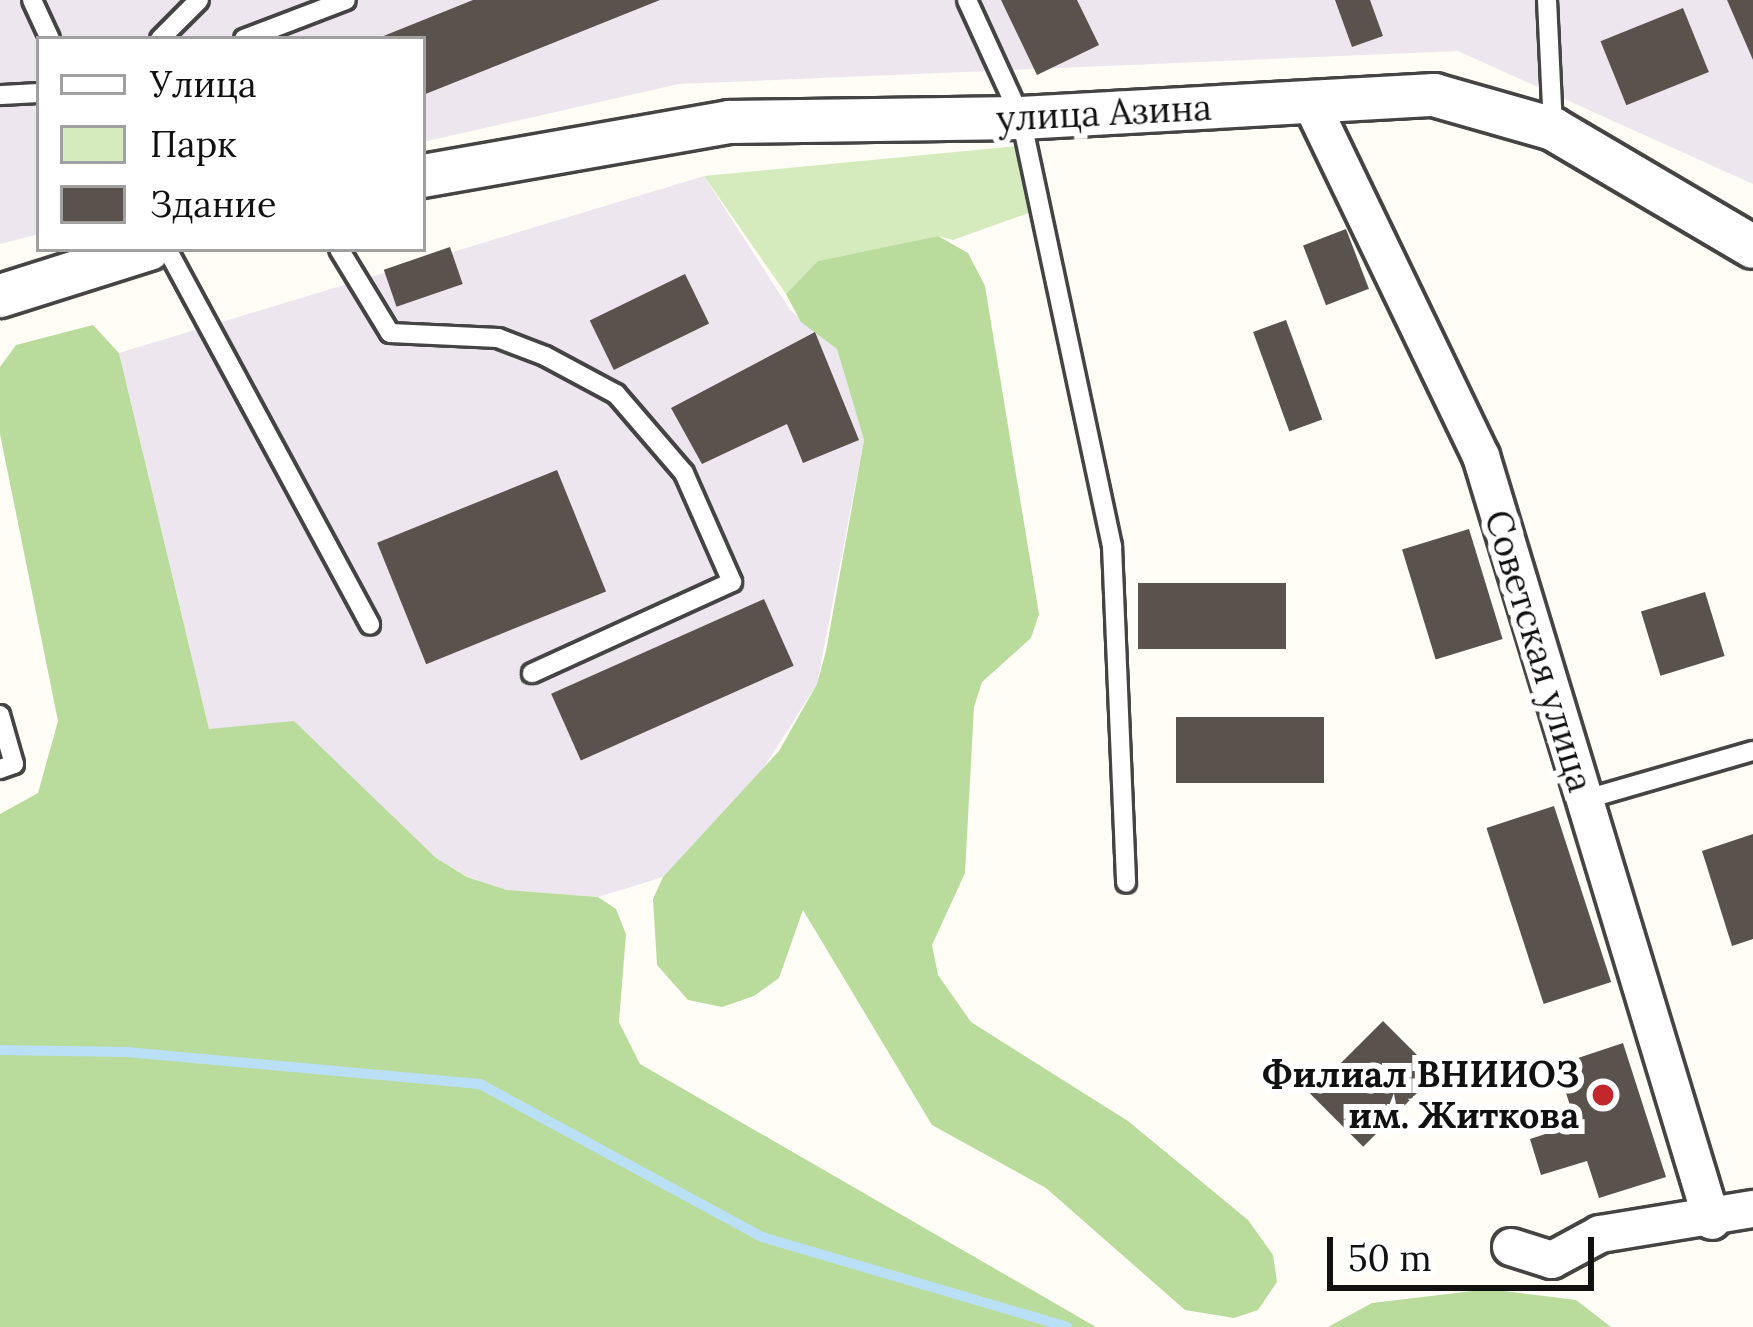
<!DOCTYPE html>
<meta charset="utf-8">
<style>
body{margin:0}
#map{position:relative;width:1753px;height:1327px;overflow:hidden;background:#fffdf5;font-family:Lora,serif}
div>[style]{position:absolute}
.industrial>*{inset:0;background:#eee6ef}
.green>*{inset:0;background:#d5ebbd}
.forest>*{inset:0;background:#b9dc9c}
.stream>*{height:10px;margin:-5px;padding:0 5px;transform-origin:5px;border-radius:5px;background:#b9e0f7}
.building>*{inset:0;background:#5a524d;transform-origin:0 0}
.roads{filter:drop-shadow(3px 0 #444) drop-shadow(-3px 0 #444) drop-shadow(0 3px #444) drop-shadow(0 -3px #444)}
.service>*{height:18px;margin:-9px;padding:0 9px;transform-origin:9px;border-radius:9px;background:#fff}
.minor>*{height:36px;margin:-18px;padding:0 18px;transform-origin:18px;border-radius:18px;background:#fff}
.tertiary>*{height:42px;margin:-21px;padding:0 21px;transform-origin:21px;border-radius:21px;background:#fff}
.dots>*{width:33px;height:33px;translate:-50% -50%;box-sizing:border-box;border:6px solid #fff;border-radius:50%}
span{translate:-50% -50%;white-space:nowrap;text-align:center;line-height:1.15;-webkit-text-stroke:12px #fff;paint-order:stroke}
.street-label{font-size:36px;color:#111}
.poi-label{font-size:36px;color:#111;font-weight:700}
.right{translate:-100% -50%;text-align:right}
.legend{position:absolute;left:36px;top:36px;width:390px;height:216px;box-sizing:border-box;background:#fff;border:3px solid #a0a0a0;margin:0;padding:15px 21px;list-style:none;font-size:36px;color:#111}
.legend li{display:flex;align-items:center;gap:24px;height:60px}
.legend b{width:60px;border:3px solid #a0a0a0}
.scale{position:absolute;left:1327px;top:1237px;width:267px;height:54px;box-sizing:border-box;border:6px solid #111;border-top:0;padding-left:15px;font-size:36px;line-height:42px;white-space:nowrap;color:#111;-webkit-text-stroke:9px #fff;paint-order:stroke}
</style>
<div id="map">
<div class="industrial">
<div style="clip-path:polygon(0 0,1753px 0,1753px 184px,1458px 51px,679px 84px,423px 142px,423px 39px,39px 39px,39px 234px,0 244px)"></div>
<div style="clip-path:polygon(704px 176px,790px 310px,837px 349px,864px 440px,817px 684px,749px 791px,663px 877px,598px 897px,507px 890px,468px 877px,209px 729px,119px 353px)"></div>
</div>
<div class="green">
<div style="clip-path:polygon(1039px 144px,1051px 205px,953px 240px,938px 236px,819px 261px,786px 294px,704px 176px)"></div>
</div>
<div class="forest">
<div style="clip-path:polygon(938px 236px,968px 253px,985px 286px,1039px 614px,1031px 638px,982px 682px,974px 707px,965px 873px,932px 945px,938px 975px,971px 1022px,1128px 1121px,1248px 1220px,1273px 1255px,1277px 1282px,1258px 1310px,1234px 1318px,1185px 1310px,1046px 1188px,932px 1125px,803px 910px,779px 978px,754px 996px,722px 1007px,688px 1000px,657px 965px,653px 899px,663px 877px,779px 751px,817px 684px,826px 651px,864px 440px,837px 349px,801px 322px,786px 294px,818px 261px)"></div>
<div style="clip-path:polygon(93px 325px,119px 353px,209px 729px,294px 721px,436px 858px,467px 877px,507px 890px,598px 897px,616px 909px,626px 934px,619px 1022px,640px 1064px,1096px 1327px,0 1327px,0 814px,38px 793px,58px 721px,0 434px,0 367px,16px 345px)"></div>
<div style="clip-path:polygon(1489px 1289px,1576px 1300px,1611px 1327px,1328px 1327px,1372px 1303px)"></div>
</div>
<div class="stream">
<div style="left:0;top:1050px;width:127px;rotate:0.9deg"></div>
<div style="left:127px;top:1052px;width:354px;rotate:5.2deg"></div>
<div style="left:480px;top:1084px;width:321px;rotate:28.5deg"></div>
<div style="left:762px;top:1237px;width:318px;rotate:16.4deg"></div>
</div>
<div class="building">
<div style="clip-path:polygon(473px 0,660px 0,423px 95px,423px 39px,376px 39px)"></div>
<div style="clip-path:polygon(1001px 0,1077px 0,1099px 45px,1037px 75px)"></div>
<div style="clip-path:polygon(1335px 0,1370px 0,1383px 36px,1352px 47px)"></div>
<div style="clip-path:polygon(1727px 0,1753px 0,1753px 60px)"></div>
<div style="left:1683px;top:8px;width:69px;height:89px;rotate:68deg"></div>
<div style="left:1346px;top:229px;width:64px;height:46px;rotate:69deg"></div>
<div style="left:450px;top:247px;width:39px;height:70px;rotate:71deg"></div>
<div style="left:685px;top:274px;width:55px;height:106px;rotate:64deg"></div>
<div style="left:1286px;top:320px;width:106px;height:35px;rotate:70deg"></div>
<div style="clip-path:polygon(815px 332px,859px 440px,803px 463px,787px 424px,702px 464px,671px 408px)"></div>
<div style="left:557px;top:470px;width:131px;height:194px;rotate:68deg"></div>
<div style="left:1469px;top:529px;width:115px;height:70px;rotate:73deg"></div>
<div style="left:1286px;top:583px;width:66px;height:148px;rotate:90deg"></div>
<div style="left:1705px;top:592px;width:67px;height:67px;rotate:73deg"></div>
<div style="left:764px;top:599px;width:73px;height:233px;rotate:66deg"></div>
<div style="left:1324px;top:717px;width:66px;height:148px;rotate:90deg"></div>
<div style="left:1554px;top:806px;width:185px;height:71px;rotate:72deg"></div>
<div style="clip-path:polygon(1753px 834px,1753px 939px,1732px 946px,1702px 851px)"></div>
<div style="left:1383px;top:1021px;width:75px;height:103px;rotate:45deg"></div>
<div style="clip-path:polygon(1623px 1043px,1666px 1177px,1599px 1198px,1587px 1161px,1541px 1175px,1530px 1139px,1576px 1124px,1557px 1065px)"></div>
</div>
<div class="roads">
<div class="service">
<div style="left:32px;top:0;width:43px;rotate:65.2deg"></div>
<div style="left:967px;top:0;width:130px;rotate:65.4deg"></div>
<div style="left:1021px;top:118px;width:438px;rotate:78deg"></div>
<div style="left:1112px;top:546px;width:337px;rotate:87.6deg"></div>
<div style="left:1547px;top:0;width:127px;rotate:87.3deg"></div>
<div style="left:160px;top:39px;width:55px;rotate:-45deg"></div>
<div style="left:244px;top:39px;width:109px;rotate:-20.9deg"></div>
<div style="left:0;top:95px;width:39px;rotate:-3deg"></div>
<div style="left:167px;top:249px;width:427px;rotate:61.6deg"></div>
<div style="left:339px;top:249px;width:98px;rotate:58.7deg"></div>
<div style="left:390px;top:333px;width:108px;rotate:2.7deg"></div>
<div style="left:498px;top:338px;width:50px;rotate:21deg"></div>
<div style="left:545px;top:356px;width:81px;rotate:28.2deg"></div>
<div style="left:616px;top:394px;width:104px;rotate:49.3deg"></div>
<div style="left:684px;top:473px;width:119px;rotate:66.2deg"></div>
<div style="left:732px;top:582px;width:220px;rotate:155.5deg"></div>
<div style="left:0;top:715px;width:51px;rotate:74.1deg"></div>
<div style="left:14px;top:764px;width:15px;rotate:160deg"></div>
<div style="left:1583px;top:800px;width:177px;rotate:-16.1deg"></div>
</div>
<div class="minor">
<div style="left:1311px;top:103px;width:392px;rotate:64.3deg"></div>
<div style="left:1481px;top:456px;width:799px;rotate:73.2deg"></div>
<div style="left:1511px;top:1247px;width:43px;rotate:17.6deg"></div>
<div style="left:1552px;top:1260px;width:55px;rotate:-28.4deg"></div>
<div style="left:1600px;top:1234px;width:155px;rotate:-9.3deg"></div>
</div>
<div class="tertiary">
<div style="left:423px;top:176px;width:311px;rotate:-10deg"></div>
<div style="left:729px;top:122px;width:292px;rotate:-0.8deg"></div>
<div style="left:1021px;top:118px;width:414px;rotate:-3.2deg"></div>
<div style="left:1434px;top:95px;width:124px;rotate:15.9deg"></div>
<div style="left:1553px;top:129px;width:232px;rotate:30.5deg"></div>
<div style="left:0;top:296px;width:156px;rotate:-17.5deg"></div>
</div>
</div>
<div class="dots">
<div style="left:1603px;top:1095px;background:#c4262e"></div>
</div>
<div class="street-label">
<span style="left:1104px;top:113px;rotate:-3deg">улица Азина</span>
<span style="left:1539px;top:651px;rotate:73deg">Советская улица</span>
</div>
<div class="poi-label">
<span class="right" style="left:1579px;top:1095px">Филиал ВНИИОЗ<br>им. Житкова</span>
</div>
<ul class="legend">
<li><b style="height:15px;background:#fff"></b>Улица</li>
<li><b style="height:33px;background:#d5ebbd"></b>Парк</li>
<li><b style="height:33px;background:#5a524d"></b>Здание</li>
</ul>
<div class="scale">50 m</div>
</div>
